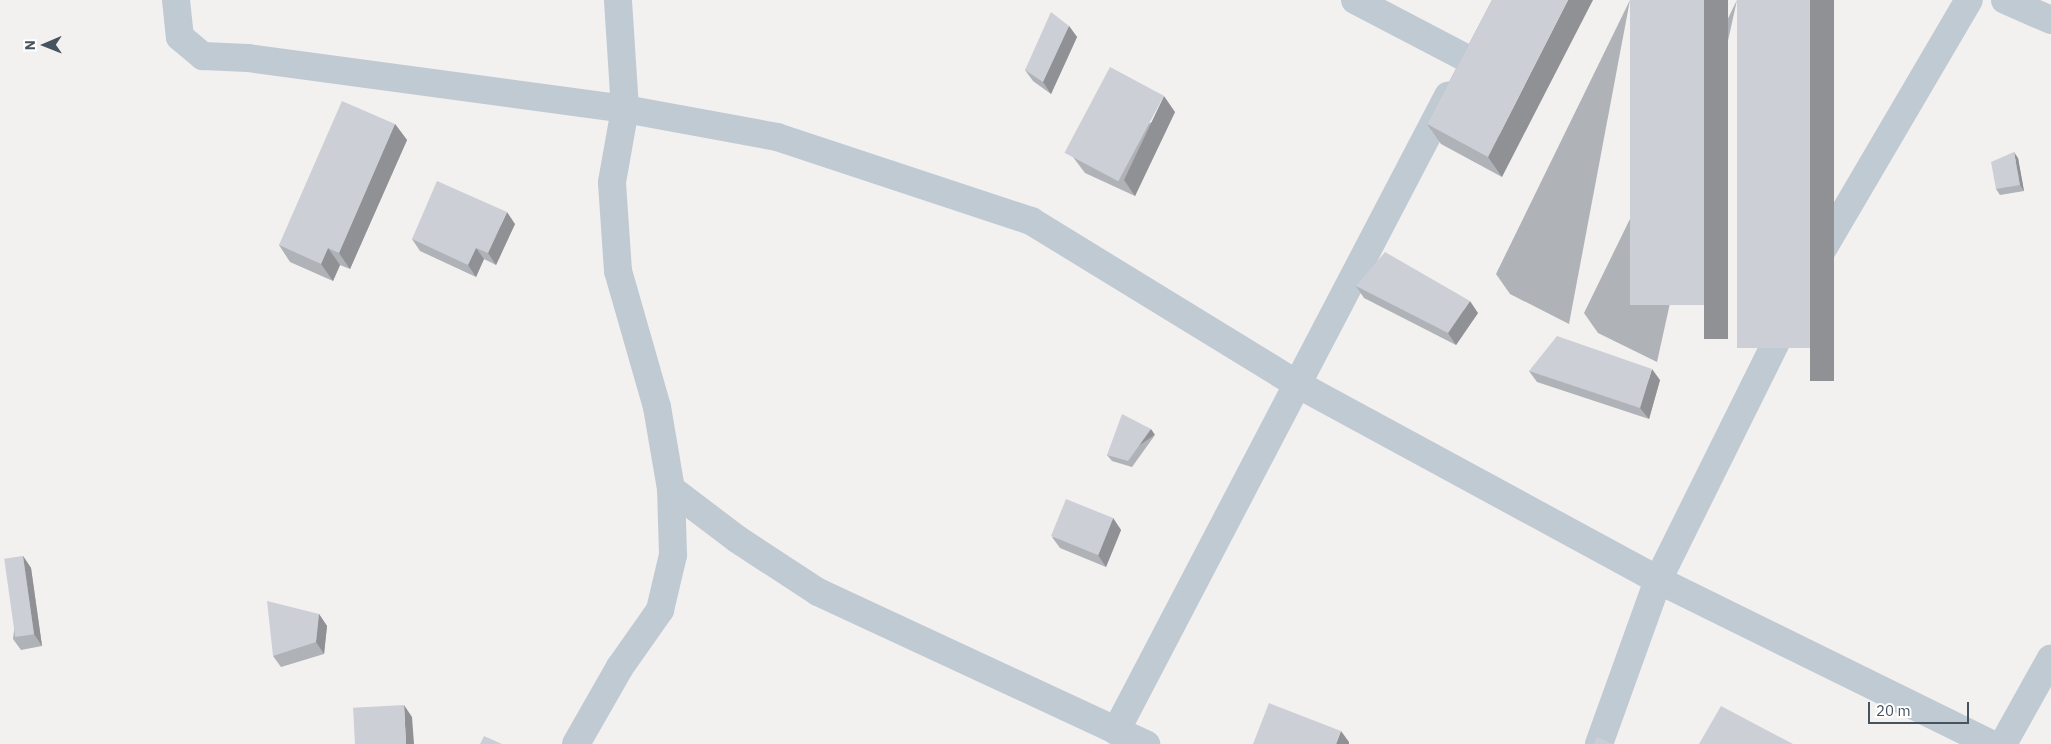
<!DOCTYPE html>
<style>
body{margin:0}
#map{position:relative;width:2051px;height:744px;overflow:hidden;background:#f3f0f0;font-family:"IBM Plex Sans",sans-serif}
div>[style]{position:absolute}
.minor>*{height:28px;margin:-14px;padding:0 14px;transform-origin:14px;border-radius:14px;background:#c0cad3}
.wall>*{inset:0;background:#afb2b7}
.shaded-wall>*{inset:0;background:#8f9195;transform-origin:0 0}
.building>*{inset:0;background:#cccfd5;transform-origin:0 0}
span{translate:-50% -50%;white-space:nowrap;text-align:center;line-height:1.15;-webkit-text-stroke:5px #fff;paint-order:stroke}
.north{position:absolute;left:20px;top:20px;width:50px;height:50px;-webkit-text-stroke:4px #fff;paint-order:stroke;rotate:269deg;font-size:14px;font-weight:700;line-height:20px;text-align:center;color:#47535f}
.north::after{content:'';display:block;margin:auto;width:18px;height:22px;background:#47535f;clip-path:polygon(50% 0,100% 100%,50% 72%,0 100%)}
.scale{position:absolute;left:1868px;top:702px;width:101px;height:22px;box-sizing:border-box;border:2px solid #47535f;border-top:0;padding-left:6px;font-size:15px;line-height:18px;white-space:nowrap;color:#47535f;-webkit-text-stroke:4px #fff;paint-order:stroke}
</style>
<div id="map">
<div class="minor">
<div style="left:176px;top:0;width:37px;rotate:84deg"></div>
<div style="left:180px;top:37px;width:30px;rotate:40deg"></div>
<div style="left:203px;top:56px;width:45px;rotate:2.5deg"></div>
<div style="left:248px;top:58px;width:380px;rotate:7.7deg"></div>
<div style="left:625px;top:109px;width:155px;rotate:10.4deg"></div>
<div style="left:777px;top:137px;width:268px;rotate:18.3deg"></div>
<div style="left:1031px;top:221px;width:314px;rotate:31.5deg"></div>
<div style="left:1299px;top:385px;width:409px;rotate:28.5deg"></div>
<div style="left:1658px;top:580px;width:372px;rotate:26.2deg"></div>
<div style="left:1355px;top:0;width:127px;rotate:27.6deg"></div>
<div style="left:2005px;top:0;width:50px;rotate:23.5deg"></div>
<div style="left:671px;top:489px;width:83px;rotate:37.1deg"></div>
<div style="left:737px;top:539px;width:97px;rotate:33.2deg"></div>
<div style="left:818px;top:592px;width:362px;rotate:24.9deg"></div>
<div style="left:1116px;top:731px;width:717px;rotate:-62.4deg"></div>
<div style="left:576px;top:744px;width:89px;rotate:-60.3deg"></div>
<div style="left:620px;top:667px;width:70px;rotate:-54.9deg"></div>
<div style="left:660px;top:610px;width:57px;rotate:-76.7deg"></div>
<div style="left:673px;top:555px;width:66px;rotate:-91.7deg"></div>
<div style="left:671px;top:489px;width:83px;rotate:-99.7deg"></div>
<div style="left:657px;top:407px;width:141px;rotate:-106deg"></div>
<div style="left:618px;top:271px;width:89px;rotate:-93.9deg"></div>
<div style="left:612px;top:182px;width:74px;rotate:-79.9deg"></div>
<div style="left:625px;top:109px;width:109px;rotate:-93.7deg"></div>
<div style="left:1599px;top:744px;width:174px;rotate:-70.2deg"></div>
<div style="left:1658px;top:580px;width:366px;rotate:-63.6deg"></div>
<div style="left:1821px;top:252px;width:292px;rotate:-59.6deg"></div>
<div style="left:2003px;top:744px;width:98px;rotate:-60.8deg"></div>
</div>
<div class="wall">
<div style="clip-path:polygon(1492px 0,1502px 177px,1441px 144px,1427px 124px)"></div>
<div style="clip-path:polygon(1630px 0,1569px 324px,1510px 294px,1496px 274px)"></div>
<div style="clip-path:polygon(1737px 0,1657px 362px,1598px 333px,1584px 313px)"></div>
<div style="clip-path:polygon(1069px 26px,1077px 37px,1051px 94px,1033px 81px,1025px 70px)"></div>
<div style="clip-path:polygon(1175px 112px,1135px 196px,1085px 173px,1073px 157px)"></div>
<div style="clip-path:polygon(395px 124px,407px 140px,350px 269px,340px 265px,333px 281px,290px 262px,279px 245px)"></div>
<div style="clip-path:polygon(2018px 158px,2024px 191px,2000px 195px,1996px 189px)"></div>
<div style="clip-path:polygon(515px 224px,496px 265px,484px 259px,476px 277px,420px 251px,412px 239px)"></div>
<div style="clip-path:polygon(1356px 286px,1478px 313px,1456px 345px,1364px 298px)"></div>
<div style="clip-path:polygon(1529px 371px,1660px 380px,1649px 419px,1537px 382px)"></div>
<div style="clip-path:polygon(1155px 435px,1132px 467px,1112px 461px,1107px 455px)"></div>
<div style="clip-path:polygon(1113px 518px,1121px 530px,1106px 567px,1060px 548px,1052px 537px)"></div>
<div style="clip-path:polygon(23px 556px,31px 568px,42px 646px,21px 650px,13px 639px)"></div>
<div style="clip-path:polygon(319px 614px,327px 626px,324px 654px,281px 667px,273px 656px)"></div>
</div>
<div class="shaded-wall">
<div style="clip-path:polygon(1568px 0,1593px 0,1502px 177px,1488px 157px)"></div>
<div style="left:1704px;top:0;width:24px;height:339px"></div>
<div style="left:1810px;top:0;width:24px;height:381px"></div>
<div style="clip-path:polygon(1069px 26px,1077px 37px,1051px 94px,1043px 82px)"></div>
<div style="clip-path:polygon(1164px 96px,1175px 112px,1135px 196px,1124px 180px)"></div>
<div style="clip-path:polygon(395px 124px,407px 140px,350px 269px,339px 253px)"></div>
<div style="clip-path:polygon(2014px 152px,2018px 158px,2024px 191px,2020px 185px)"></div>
<div style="clip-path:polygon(507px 212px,515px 224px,496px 265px,488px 253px)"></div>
<div style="clip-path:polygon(328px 248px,340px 265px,333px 281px,321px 264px)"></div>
<div style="clip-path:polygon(476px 248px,484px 259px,476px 277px,468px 265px)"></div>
<div style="clip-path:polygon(1470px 301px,1478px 313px,1456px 345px,1448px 333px)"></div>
<div style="clip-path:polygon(1652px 369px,1660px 380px,1649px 419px,1640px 408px)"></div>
<div style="left:1151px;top:429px;width:7px;height:39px;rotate:56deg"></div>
<div style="clip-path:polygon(1113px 518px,1121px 530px,1106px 567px,1098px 555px)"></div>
<div style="clip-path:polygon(23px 556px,31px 568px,42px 646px,34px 634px)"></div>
<div style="clip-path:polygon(319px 614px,327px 626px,324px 654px,316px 642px)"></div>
<div style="clip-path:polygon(404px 705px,412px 717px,414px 744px,406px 744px)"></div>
<div style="clip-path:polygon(1341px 731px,1349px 742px,1349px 744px,1336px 744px)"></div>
</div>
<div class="building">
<div style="clip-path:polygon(1492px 0,1568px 0,1488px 157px,1427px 124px)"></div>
<div style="left:1630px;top:0;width:74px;height:305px"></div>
<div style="left:1737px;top:0;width:73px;height:348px"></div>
<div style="clip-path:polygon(1051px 12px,1069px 26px,1043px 82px,1025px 70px)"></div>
<div style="left:1110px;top:67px;width:61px;height:97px;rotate:28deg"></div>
<div style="clip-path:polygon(342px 101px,395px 124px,339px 253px,328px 248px,321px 264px,279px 245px)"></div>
<div style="clip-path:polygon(2014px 152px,2020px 185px,1996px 189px,1991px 162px)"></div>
<div style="clip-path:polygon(437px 181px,507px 212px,488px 253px,476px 248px,468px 265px,412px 239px)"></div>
<div style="clip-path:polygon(1385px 252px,1470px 301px,1448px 333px,1356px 286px)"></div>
<div style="clip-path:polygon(1557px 336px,1652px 369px,1640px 408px,1529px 371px)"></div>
<div style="clip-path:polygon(1122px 414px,1151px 429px,1128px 461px,1107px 455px)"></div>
<div style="left:1066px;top:499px;width:51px;height:40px;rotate:22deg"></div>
<div style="left:23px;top:556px;width:79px;height:19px;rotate:82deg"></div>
<div style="clip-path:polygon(267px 601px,319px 614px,316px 642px,273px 656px)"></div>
<div style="clip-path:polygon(1269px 703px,1341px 731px,1336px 744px,1253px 744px)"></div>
<div style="left:404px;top:705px;width:39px;height:51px;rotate:87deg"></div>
<div style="clip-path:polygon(1721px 706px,1793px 744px,1699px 744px)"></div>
<div style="clip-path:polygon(484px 736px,502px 744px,480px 744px)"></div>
<div style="clip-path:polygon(1597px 737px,1612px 744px,1594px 744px)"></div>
</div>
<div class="north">N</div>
<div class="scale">20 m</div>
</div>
